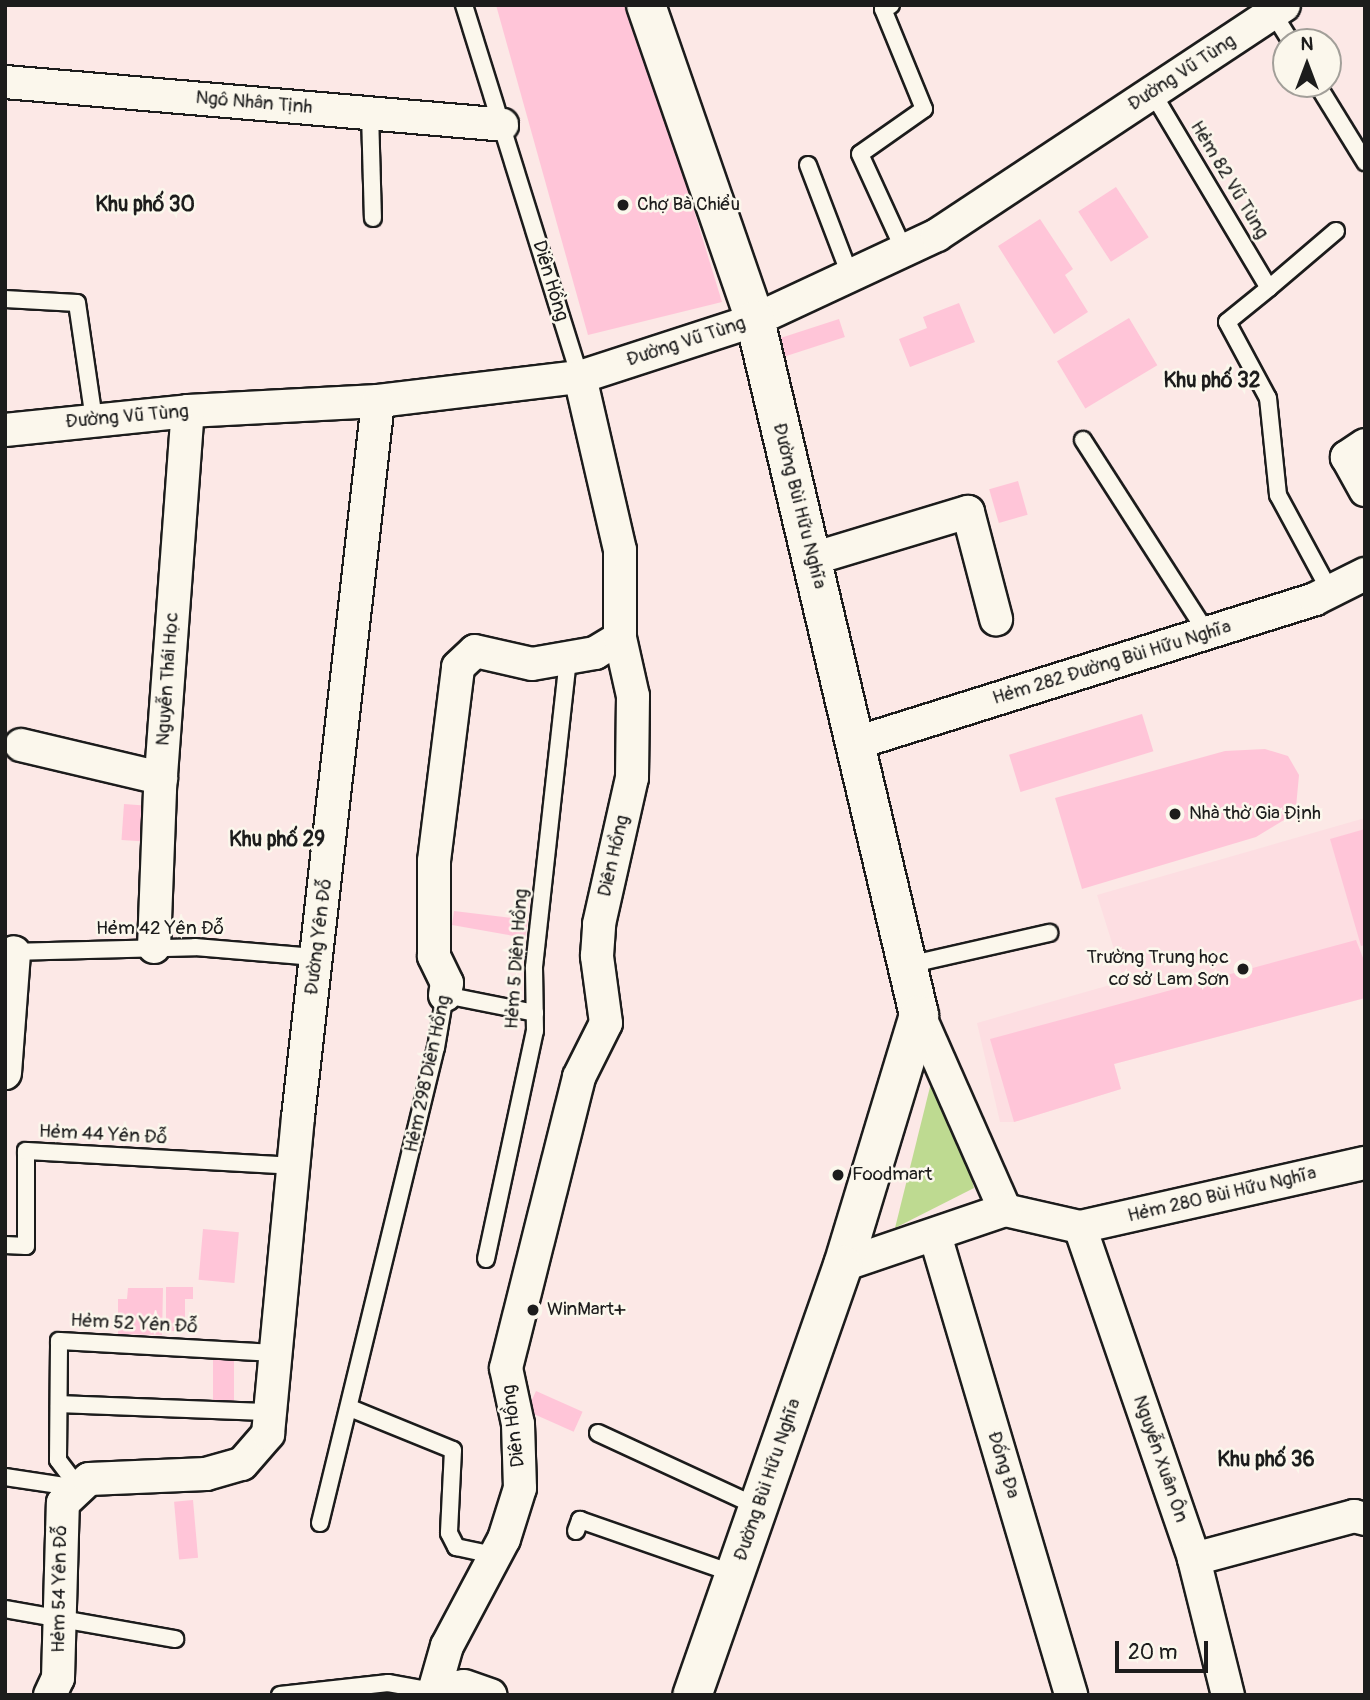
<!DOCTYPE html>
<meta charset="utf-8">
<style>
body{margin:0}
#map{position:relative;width:1370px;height:1700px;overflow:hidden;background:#fce8e6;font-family:Pangolin,sans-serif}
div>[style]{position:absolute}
.built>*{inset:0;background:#fddee2}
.green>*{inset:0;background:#beda91}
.building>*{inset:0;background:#ffc5d8;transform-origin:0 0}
.roads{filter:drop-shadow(2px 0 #1c1c1c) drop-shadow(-2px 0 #1c1c1c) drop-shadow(0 2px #1c1c1c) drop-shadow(0 -2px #1c1c1c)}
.lane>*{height:16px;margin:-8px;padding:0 8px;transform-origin:8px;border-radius:8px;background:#fbf7ec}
.street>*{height:32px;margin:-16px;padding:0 16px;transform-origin:16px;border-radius:16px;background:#fbf7ec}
.secondary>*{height:38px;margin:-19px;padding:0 19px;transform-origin:19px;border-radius:19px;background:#fbf7ec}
.dots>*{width:19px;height:19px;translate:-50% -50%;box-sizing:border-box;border:4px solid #fbf7ec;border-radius:50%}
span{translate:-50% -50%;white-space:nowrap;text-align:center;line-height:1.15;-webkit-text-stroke:5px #fbf7ec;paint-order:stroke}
.street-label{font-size:19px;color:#1c1c1c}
.poi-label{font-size:19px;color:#1c1c1c}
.left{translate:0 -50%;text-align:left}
.right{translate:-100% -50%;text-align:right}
.neighbourhood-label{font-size:21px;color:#1c1c1c;font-weight:700}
.frame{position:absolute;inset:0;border:7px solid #1c1c1c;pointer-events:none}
.north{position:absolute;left:1272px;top:28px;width:70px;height:70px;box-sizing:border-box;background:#fbf7ec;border:2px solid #a29f99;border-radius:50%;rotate:0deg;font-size:19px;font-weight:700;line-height:28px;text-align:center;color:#1c1c1c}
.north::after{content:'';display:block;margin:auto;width:24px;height:32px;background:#1c1c1c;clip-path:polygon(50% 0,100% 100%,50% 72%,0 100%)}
.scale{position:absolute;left:1115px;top:1641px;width:93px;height:32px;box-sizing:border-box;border:4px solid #1c1c1c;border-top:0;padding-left:9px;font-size:21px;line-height:24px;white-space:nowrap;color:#1c1c1c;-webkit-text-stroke:5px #fbf7ec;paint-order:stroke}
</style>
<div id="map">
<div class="built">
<div style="clip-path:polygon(1365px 818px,1365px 998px,1114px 1064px,1121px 1089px,1014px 1122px,1000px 1122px,977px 1023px,1124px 981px,1097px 895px)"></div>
</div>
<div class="green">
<div style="clip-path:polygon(946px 1083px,974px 1188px,895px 1228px,930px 1087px)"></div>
</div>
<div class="building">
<div style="clip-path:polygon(496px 5px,631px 5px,722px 302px,588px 335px)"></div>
<div style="left:1116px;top:187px;width:60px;height:45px;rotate:57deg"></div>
<div style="clip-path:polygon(1040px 219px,1073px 269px,1065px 275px,1088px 312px,1054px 334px,998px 246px)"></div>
<div style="clip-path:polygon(959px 303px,975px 342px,910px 367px,899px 339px,927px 328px,923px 317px)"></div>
<div style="left:1129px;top:318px;width:55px;height:84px;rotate:59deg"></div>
<div style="left:839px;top:319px;width:19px;height:68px;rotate:72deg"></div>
<div style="left:1018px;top:481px;width:35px;height:30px;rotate:74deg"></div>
<div style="left:1142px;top:714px;width:39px;height:139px;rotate:73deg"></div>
<div style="clip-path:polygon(1265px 749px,1288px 756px,1299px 775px,1296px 807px,1284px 820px,1256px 837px,1082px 889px,1055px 798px,1225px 751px)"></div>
<div style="left:124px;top:804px;width:27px;height:36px;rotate:4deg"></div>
<div style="clip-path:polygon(1365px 829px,1365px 945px,1361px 946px,1330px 839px)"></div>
<div style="clip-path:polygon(454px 911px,528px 920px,525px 938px,452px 925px)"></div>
<div style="clip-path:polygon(1356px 940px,1365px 963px,1365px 998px,1114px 1064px,1121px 1089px,1014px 1122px,990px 1039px)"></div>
<div style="left:203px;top:1229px;width:36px;height:51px;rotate:5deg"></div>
<div style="clip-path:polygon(166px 1287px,193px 1287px,193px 1299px,185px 1299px,185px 1331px,166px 1331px)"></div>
<div style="clip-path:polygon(128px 1288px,163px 1288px,162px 1335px,118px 1334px,118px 1299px,127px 1299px)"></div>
<div style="left:213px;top:1359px;width:21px;height:45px"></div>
<div style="left:536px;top:1391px;width:51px;height:22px;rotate:24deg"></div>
<div style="left:193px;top:1500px;width:58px;height:19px;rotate:85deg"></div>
</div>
<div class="roads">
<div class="lane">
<div style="left:464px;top:5px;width:390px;rotate:72.7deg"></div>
<div style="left:891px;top:5px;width:9px;rotate:153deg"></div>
<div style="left:883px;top:9px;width:108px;rotate:67.7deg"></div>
<div style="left:924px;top:109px;width:78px;rotate:144.9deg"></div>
<div style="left:860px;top:154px;width:106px;rotate:65.4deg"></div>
<div style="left:1273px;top:13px;width:34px;rotate:58deg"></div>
<div style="left:1317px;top:84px;width:92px;rotate:58.4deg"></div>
<div style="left:1152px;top:92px;width:228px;rotate:59.2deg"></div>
<div style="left:1269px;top:288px;width:88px;rotate:-40.4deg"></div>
<div style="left:370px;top:113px;width:105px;rotate:88.4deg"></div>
<div style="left:808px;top:165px;width:118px;rotate:69.1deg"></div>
<div style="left:1269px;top:288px;width:54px;rotate:141deg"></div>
<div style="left:1227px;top:322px;width:86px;rotate:61.7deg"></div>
<div style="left:1268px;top:398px;width:98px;rotate:84.1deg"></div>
<div style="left:1278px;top:495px;width:109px;rotate:61.6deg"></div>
<div style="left:5px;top:299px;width:72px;rotate:3.2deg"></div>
<div style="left:77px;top:303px;width:118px;rotate:81.7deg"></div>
<div style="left:1083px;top:440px;width:229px;rotate:57.3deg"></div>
<div style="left:10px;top:952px;width:185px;rotate:-1.5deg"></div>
<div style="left:195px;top:947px;width:120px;rotate:4.8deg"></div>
<div style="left:908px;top:965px;width:145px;rotate:-12.8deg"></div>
<div style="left:5px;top:1245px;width:21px;rotate:3deg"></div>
<div style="left:26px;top:1246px;width:95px;rotate:-90deg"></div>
<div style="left:26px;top:1151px;width:267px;rotate:3.2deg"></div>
<div style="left:486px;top:1259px;width:233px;rotate:-77.9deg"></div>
<div style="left:535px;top:1031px;width:64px;rotate:-90.9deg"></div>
<div style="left:534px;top:967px;width:311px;rotate:-83.7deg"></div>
<div style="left:59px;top:1404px;width:211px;rotate:2.2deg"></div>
<div style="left:350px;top:1408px;width:111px;rotate:22.2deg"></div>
<div style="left:453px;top:1450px;width:83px;rotate:92.8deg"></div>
<div style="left:449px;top:1533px;width:16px;rotate:63deg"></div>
<div style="left:456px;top:1547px;width:40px;rotate:12deg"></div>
<div style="left:598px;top:1433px;width:176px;rotate:24.8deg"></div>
<div style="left:5px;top:1477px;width:75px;rotate:8.5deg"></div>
<div style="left:79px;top:1488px;width:35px;rotate:-127deg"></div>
<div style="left:58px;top:1460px;width:119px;rotate:-89.5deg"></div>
<div style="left:59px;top:1341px;width:217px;rotate:3.2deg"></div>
<div style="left:320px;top:1523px;width:489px;rotate:-76.3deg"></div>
<div style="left:436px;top:1048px;width:54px;rotate:-80.4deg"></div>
<div style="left:445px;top:995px;width:92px;rotate:11.3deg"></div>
<div style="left:576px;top:1531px;width:12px;rotate:-70deg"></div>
<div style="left:580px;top:1520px;width:164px;rotate:19.2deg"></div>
<div style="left:5px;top:1609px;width:173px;rotate:10deg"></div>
<div style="left:280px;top:1695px;width:109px;rotate:-6.3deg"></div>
<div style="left:388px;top:1683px;width:46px;rotate:10.1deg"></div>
</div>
<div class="street">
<div style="left:5px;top:82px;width:499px;rotate:4.9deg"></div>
<div style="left:5px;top:430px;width:184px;rotate:-5.9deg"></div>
<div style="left:188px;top:411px;width:190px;rotate:-3deg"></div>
<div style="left:378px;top:401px;width:203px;rotate:-6.8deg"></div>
<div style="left:580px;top:377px;width:184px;rotate:-18deg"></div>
<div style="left:755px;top:320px;width:201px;rotate:-25deg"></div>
<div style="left:937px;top:235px;width:416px;rotate:-33.5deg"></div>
<div style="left:1365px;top:445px;width:22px;rotate:146deg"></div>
<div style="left:1347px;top:457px;width:38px;rotate:61deg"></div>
<div style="left:812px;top:559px;width:163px;rotate:-16.8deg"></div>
<div style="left:968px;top:512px;width:111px;rotate:75.3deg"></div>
<div style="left:856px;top:743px;width:481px;rotate:-17.4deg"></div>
<div style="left:1315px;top:599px;width:56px;rotate:-26.6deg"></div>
<div style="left:21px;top:745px;width:144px;rotate:13.3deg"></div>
<div style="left:154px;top:947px;width:158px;rotate:-87.8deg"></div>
<div style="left:160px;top:789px;width:379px;rotate:-85.8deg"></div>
<div style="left:445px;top:995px;width:12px;rotate:-81deg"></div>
<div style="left:447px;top:983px;width:30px;rotate:-116deg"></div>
<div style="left:434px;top:956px;width:95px;rotate:-90deg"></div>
<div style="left:434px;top:861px;width:195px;rotate:-82.9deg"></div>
<div style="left:458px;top:667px;width:23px;rotate:-43deg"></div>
<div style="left:475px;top:651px;width:58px;rotate:12.8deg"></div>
<div style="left:532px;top:664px;width:64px;rotate:-9.9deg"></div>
<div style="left:595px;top:653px;width:29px;rotate:-31deg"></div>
<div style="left:919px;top:1015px;width:213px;rotate:66.2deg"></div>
<div style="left:5px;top:1073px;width:121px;rotate:-85.7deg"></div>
<div style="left:1005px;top:1210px;width:77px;rotate:12.8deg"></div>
<div style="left:1080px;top:1227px;width:292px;rotate:-12.7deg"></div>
<div style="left:1080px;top:1227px;width:351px;rotate:71deg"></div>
<div style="left:1194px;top:1559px;width:140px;rotate:76deg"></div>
<div style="left:935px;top:1235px;width:480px;rotate:73.5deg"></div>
<div style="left:843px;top:1265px;width:171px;rotate:-18.8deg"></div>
<div style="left:1194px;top:1559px;width:166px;rotate:-15deg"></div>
<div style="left:1354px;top:1516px;width:11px;rotate:15deg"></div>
<div style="left:433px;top:1691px;width:31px;rotate:-9deg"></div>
<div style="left:464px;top:1686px;width:28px;rotate:19deg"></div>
<div style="left:50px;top:1695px;width:19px;rotate:-65deg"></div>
<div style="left:58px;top:1678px;width:175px;rotate:-88.4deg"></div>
<div style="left:63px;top:1503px;width:35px;rotate:-43deg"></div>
<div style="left:89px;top:1479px;width:117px;rotate:-2.4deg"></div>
<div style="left:206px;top:1474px;width:37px;rotate:-16deg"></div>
<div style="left:242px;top:1464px;width:40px;rotate:-49deg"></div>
<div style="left:268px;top:1434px;width:318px;rotate:-84.6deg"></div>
<div style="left:298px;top:1117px;width:720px;rotate:-83.62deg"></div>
<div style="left:433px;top:1695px;width:51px;rotate:-74.1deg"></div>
<div style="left:447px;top:1646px;width:121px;rotate:-62deg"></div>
<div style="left:504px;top:1539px;width:53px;rotate:-72.6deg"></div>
<div style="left:520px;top:1488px;width:64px;rotate:-91.8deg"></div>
<div style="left:518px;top:1424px;width:57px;rotate:-102.1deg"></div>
<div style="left:506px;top:1368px;width:300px;rotate:-75.9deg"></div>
<div style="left:579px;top:1077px;width:60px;rotate:-63.4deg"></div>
<div style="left:606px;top:1023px;width:68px;rotate:-97.7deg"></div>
<div style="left:597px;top:956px;width:32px;rotate:-86deg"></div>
<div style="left:599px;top:924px;width:150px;rotate:-77.3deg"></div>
<div style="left:632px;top:778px;width:82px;rotate:-89.3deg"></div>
<div style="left:633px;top:696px;width:59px;rotate:-102.6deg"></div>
<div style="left:620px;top:638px;width:88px;rotate:-90deg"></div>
<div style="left:620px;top:550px;width:178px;rotate:-103deg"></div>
</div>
<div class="secondary">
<div style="left:646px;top:5px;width:333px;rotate:70.9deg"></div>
<div style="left:755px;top:320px;width:714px;rotate:76.72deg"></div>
<div style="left:919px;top:1015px;width:261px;rotate:106.9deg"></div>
<div style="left:843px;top:1265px;width:456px;rotate:109.3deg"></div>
</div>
</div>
<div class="dots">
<div style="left:623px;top:205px;background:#1c1c1c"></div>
<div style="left:1175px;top:814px;background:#1c1c1c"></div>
<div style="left:1243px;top:969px;background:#1c1c1c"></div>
<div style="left:838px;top:1175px;background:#1c1c1c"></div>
<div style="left:533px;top:1310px;background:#1c1c1c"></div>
</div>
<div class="street-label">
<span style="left:1182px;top:73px;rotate:-33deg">Đường Vũ Tùng</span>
<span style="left:254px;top:103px;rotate:5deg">Ngô Nhân Tịnh</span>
<span style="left:1229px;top:180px;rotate:59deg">Hẻm 82 Vũ Tùng</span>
<span style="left:550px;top:281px;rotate:73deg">Diên Hồng</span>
<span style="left:686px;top:342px;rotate:-18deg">Đường Vũ Tùng</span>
<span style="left:127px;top:417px;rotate:-5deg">Đường Vũ Tùng</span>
<span style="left:799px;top:506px;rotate:76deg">Đường Bùi Hữu Nghĩa</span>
<span style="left:1112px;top:663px;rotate:-17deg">Hẻm 282 Đường Bùi Hữu Nghĩa</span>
<span style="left:168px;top:679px;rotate:-86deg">Nguyễn Thái Học</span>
<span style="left:614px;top:856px;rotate:-77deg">Diên Hồng</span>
<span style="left:160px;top:929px">Hẻm 42 Yên Đỗ</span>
<span style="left:319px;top:937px;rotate:-83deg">Đường Yên Đỗ</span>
<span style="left:517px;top:959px;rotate:-86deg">Hẻm 5 Diên Hồng</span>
<span style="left:428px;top:1074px;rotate:-78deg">Hẻm 298 Diên Hồng</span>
<span style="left:103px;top:1135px;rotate:3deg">Hẻm 44 Yên Đỗ</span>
<span style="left:1222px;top:1195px;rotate:-13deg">Hẻm 280 Bùi Hữu Nghĩa</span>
<span style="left:134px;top:1324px;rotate:3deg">Hẻm 52 Yên Đỗ</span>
<span style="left:514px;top:1426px;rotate:-97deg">Diên Hồng</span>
<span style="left:1160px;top:1459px;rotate:71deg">Nguyễn Xuân Ôn</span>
<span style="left:1003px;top:1465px;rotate:73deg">Đống Đa</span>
<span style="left:768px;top:1480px;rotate:-71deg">Đường Bùi Hữu Nghĩa</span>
<span style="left:60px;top:1589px;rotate:-89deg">Hẻm 54 Yên Đỗ</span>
</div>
<div class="poi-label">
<span class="left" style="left:637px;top:205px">Chợ Bà Chiểu</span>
<span class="left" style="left:1189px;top:814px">Nhà thờ Gia Định</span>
<span class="right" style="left:1229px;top:969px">Trường Trung học<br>cơ sở Lam Sơn</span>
<span class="left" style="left:852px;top:1175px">Foodmart</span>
<span class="left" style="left:547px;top:1310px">WinMart+</span>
</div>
<div class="neighbourhood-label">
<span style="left:145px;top:205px">Khu phố 30</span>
<span style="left:1212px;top:381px">Khu phố 32</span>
<span style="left:277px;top:840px">Khu phố 29</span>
<span style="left:1266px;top:1460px">Khu phố 36</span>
</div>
<div class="frame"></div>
<div class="north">N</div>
<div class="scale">20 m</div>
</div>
